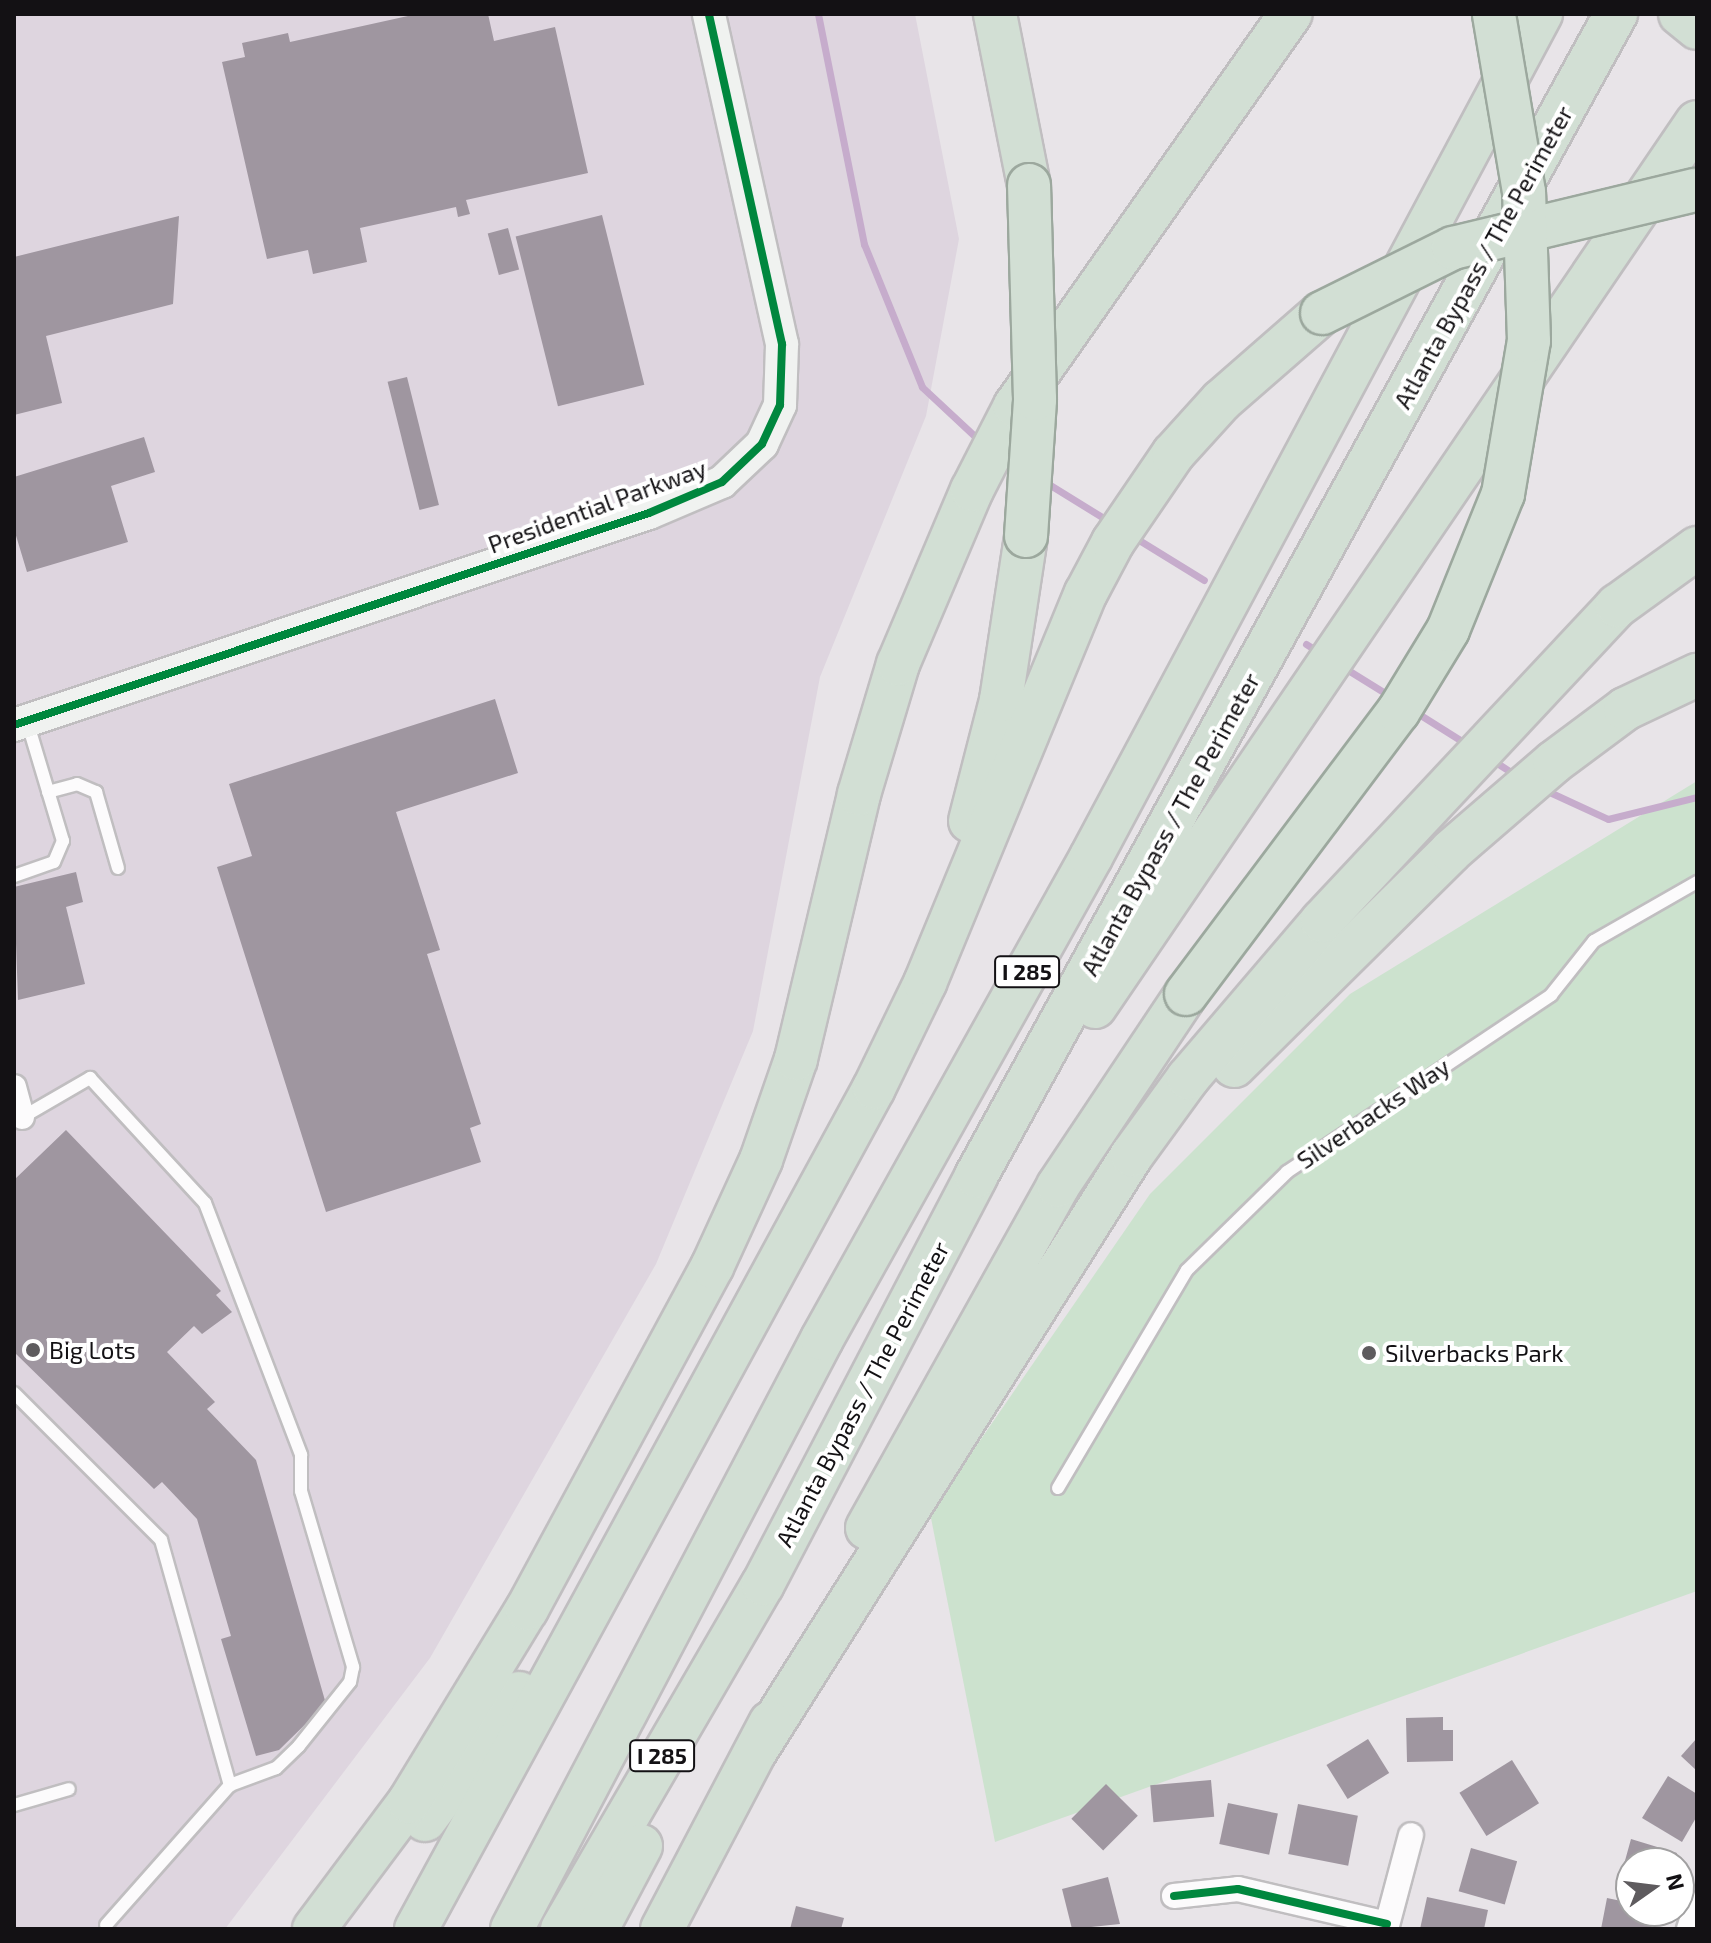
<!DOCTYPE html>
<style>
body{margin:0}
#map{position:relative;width:1711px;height:1943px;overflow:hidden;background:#e8e4e8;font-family:"Exo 2",sans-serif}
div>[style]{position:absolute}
.built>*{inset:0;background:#ded5df}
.green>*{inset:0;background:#cce2ce}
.stream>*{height:7px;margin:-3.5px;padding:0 3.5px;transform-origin:3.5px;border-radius:3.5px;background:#c6accc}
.building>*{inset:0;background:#9f96a0;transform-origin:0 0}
.roads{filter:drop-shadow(2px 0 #c0bec0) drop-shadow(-2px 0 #c0bec0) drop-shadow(0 2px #c0bec0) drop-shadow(0 -2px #c0bec0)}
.lane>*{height:12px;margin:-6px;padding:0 6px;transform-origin:6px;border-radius:6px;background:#fcfbfc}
.street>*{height:24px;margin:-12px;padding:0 12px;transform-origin:12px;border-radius:12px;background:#fcfbfc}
.secondary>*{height:32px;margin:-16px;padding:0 16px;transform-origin:16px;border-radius:16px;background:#f0f2f0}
.highway>*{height:42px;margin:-21px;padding:0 21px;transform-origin:21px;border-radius:21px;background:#d2dfd4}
.bridges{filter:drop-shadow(2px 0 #9ca89e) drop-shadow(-2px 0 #9ca89e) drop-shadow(0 2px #9ca89e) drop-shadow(0 -2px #9ca89e)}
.highway-bridge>*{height:42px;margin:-21px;padding:0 21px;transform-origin:21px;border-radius:21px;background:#d2dfd4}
.cycleway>*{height:8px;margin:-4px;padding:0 4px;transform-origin:4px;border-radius:4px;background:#00873e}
.dots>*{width:22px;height:22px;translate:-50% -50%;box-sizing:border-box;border:4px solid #fff;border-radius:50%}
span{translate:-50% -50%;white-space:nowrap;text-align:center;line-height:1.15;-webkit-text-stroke:8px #fff;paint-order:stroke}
.shield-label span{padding:2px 6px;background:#fff;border:2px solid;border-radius:6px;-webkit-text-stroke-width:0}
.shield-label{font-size:22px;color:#131114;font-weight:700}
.street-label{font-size:24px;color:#131114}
.poi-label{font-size:24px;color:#131114}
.left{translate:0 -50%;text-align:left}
.frame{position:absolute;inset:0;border:16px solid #131114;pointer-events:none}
.north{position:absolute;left:1615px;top:1847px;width:80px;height:80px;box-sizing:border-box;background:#fff;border:2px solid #a1a0a1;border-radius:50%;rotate:76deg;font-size:22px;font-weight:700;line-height:32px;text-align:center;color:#131114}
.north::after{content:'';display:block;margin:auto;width:28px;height:36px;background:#5e5b5e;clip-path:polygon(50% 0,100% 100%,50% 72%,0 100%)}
</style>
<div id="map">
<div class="built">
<div style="clip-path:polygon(14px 14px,915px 14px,959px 239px,926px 416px,820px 677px,753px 1031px,656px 1264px,430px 1658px,225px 1929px,14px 1929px)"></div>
</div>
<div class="green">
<div style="clip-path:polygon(1697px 781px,1697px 1591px,995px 1842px,930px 1513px,1150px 1194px,1350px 994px)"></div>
</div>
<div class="stream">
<div style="left:818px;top:14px;width:235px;rotate:78.7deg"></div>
<div style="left:864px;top:244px;width:154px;rotate:67.9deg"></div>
<div style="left:922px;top:387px;width:79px;rotate:43deg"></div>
<div style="left:1042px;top:480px;width:80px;rotate:31.7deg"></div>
<div style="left:1134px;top:537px;width:82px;rotate:31.6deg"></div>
<div style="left:1306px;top:644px;width:15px;rotate:32deg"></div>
<div style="left:1343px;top:667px;width:55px;rotate:31.7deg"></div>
<div style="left:1414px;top:711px;width:54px;rotate:32.2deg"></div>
<div style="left:1500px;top:765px;width:20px;rotate:33deg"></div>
<div style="left:1545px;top:790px;width:69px;rotate:24.7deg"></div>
<div style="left:1608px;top:819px;width:92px;rotate:-13.9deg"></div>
</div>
<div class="building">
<div style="clip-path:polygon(417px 14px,488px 14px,494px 41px,555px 27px,588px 173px,466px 200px,470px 214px,458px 217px,456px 207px,360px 228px,367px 262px,313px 274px,308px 250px,267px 259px,222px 62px,245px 57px,242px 43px,288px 33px,290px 42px)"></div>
<div style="left:602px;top:215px;width:175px;height:89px;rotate:76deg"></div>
<div style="clip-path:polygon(179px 216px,173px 304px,46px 336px,62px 403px,14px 415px,14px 257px)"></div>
<div style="left:508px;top:228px;width:43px;height:21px;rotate:75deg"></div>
<div style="left:407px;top:377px;width:132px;height:20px;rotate:76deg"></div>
<div style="clip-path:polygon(144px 437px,155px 472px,111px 486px,128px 542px,27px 572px,14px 529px,14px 477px)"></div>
<div style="clip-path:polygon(495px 699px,518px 773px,396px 812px,440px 950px,427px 954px,481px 1124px,470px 1128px,481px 1162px,326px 1212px,217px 867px,252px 856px,229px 784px)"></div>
<div style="clip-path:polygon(76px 872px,83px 902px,66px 907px,85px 984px,18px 1000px,14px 887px)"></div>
<div style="clip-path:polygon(66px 1130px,221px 1291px,216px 1295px,232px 1312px,202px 1334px,194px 1326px,167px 1352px,215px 1402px,207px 1409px,256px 1460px,326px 1704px,279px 1750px,256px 1756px,221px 1639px,231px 1636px,197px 1519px,162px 1482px,154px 1489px,14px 1352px,14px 1180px)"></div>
<div style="clip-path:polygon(1443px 1717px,1443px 1730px,1453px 1730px,1453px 1761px,1407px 1762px,1406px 1718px)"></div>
<div style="clip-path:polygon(1697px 1738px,1697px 1771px,1681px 1756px)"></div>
<div style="left:1368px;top:1739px;width:40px;height:49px;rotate:58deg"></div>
<div style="left:1512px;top:1760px;width:51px;height:62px;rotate:58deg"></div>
<div style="clip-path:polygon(1668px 1776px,1697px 1794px,1697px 1816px,1682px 1842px,1642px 1818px)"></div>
<div style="left:1211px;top:1780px;width:37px;height:61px;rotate:85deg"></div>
<div style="left:1106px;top:1784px;width:45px;height:49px;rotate:45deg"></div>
<div style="left:1228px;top:1803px;width:51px;height:42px;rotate:12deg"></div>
<div style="left:1298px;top:1804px;width:61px;height:51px;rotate:11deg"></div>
<div style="clip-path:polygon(1631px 1839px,1677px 1853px,1674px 1863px,1631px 1863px,1631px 1889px,1618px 1886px)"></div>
<div style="left:1471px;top:1848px;width:48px;height:45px;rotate:16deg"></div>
<div style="clip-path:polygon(1108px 1877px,1120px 1924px,1072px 1929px,1062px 1889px)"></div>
<div style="clip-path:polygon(1427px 1897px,1488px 1910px,1484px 1929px,1420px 1929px)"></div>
<div style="clip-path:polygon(1607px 1898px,1631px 1903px,1631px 1911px,1655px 1911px,1651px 1929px,1601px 1929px)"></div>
<div style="clip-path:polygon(796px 1906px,844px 1918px,841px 1929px,790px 1929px)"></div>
</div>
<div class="roads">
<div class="lane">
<div style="left:48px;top:792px;width:30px;rotate:-15deg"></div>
<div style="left:77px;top:784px;width:21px;rotate:23deg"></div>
<div style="left:96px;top:792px;width:79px;rotate:73.9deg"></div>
<div style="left:14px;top:876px;width:42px;rotate:-19.3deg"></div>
<div style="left:54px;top:862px;width:23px;rotate:-67deg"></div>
<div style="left:63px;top:841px;width:122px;rotate:-106.7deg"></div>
<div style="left:21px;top:1118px;width:80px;rotate:-30.1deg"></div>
<div style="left:90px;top:1078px;width:170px;rotate:47.4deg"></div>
<div style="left:205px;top:1203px;width:270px;rotate:69.1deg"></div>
<div style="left:301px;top:1455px;width:36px;rotate:90deg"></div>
<div style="left:301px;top:1491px;width:184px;rotate:73.5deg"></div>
<div style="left:353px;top:1667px;width:15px;rotate:101deg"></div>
<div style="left:350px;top:1682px;width:82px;rotate:128.6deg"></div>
<div style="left:299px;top:1746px;width:32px;rotate:136deg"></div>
<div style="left:276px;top:1768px;width:49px;rotate:159.7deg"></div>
<div style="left:230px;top:1785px;width:187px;rotate:131.5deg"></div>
<div style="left:14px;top:1393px;width:208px;rotate:45deg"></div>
<div style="left:161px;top:1540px;width:255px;rotate:74.3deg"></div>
<div style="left:1058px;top:1488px;width:253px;rotate:-59.4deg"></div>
<div style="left:1187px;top:1270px;width:140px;rotate:-44.4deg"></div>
<div style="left:1287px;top:1172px;width:318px;rotate:-33.8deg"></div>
<div style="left:1551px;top:995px;width:69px;rotate:-51.5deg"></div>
<div style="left:1594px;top:941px;width:119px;rotate:-29.8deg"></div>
<div style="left:14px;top:1805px;width:57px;rotate:-16.2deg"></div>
</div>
<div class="street">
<div style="left:14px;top:1087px;width:31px;rotate:75deg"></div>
<div style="left:1174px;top:1896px;width:64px;rotate:-6.2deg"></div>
<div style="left:1238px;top:1889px;width:153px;rotate:13.2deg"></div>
<div style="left:1386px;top:1929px;width:97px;rotate:-75.1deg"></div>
<div style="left:1689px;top:1929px;width:26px;rotate:-72deg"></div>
</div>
<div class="secondary">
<div style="left:14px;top:725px;width:669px;rotate:-18.46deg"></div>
<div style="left:649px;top:513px;width:79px;rotate:-23deg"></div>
<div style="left:722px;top:482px;width:55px;rotate:-43.5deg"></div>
<div style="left:762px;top:444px;width:43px;rotate:-65.2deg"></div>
<div style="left:780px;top:405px;width:61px;rotate:-88.1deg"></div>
<div style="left:782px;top:344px;width:338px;rotate:-102.5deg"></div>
</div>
<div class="highway">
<div style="left:995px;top:14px;width:174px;rotate:78.8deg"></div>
<div style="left:1680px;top:14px;width:22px;rotate:39deg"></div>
<div style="left:970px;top:821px;width:125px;rotate:-75.6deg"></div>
<div style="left:1001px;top:700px;width:166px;rotate:-81.3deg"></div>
<div style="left:1095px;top:1007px;width:1070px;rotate:-55.78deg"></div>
<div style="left:1234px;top:1066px;width:305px;rotate:-44.7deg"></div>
<div style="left:1451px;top:851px;width:136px;rotate:-40.8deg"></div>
<div style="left:1554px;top:762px;width:89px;rotate:-36.7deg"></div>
<div style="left:1625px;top:709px;width:80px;rotate:-25.3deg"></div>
<div style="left:867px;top:1528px;width:392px;rotate:-60.8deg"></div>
<div style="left:1058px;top:1186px;width:231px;rotate:-56.3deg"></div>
<div style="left:757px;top:1749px;width:702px;rotate:-57.74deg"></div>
<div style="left:1132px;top:1155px;width:95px;rotate:-54deg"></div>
<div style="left:1188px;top:1078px;width:206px;rotate:-49.5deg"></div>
<div style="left:1322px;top:921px;width:432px;rotate:-46.9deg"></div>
<div style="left:1617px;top:606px;width:99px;rotate:-35.9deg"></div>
<div style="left:425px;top:1820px;width:158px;rotate:-53.5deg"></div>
<div style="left:314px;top:1929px;width:159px;rotate:-53.2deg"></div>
<div style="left:409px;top:1802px;width:226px;rotate:-58.6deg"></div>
<div style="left:527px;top:1609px;width:389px;rotate:-61.6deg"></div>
<div style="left:712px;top:1267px;width:118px;rotate:-65.4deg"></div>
<div style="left:761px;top:1160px;width:107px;rotate:-70.9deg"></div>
<div style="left:796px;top:1059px;width:272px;rotate:-76.6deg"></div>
<div style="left:859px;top:794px;width:136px;rotate:-73.3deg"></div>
<div style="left:898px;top:664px;width:189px;rotate:-67deg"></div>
<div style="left:972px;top:490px;width:94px;rotate:-62.9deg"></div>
<div style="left:1015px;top:406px;width:479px;rotate:-54.9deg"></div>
<div style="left:416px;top:1929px;width:958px;rotate:-61.43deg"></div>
<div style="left:874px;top:1088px;width:117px;rotate:-64.1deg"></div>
<div style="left:925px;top:983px;width:422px;rotate:-67.6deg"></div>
<div style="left:1086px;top:593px;width:58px;rotate:-62.1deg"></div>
<div style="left:1113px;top:542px;width:107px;rotate:-55.7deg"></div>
<div style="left:1173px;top:454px;width:72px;rotate:-47.8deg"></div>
<div style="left:1221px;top:401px;width:134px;rotate:-41.1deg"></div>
<div style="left:512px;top:1929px;width:666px;rotate:-62.28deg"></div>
<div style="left:822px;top:1339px;width:552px;rotate:-60.83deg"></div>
<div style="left:1091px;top:857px;width:956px;rotate:-61.91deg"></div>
<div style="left:562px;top:1929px;width:399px;rotate:-59.8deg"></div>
<div style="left:763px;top:1584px;width:460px;rotate:-62.4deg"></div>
<div style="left:976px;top:1176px;width:1327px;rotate:-61.16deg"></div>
<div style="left:597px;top:1929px;width:94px;rotate:-62.1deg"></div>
<div style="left:662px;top:1929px;width:233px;rotate:-62.3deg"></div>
</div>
</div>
<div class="bridges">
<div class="highway-bridge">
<div style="left:1322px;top:313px;width:146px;rotate:-26.4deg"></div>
<div style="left:1453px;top:248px;width:249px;rotate:-13.5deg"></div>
<div style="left:1026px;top:536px;width:137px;rotate:-86.2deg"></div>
<div style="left:1035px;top:399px;width:214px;rotate:-91.6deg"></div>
<div style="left:1186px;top:994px;width:353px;rotate:-53.1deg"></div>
<div style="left:1398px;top:712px;width:96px;rotate:-58.6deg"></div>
<div style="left:1448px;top:630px;width:147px;rotate:-68deg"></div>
<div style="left:1503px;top:494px;width:155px;rotate:-80.4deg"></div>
<div style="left:1529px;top:341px;width:149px;rotate:-91.9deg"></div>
<div style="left:1524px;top:192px;width:181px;rotate:-99.6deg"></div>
</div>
</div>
<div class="cycleway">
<div style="left:14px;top:725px;width:669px;rotate:-18.46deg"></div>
<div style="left:649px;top:513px;width:79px;rotate:-23deg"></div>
<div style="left:722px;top:482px;width:55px;rotate:-43.5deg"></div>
<div style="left:762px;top:444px;width:43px;rotate:-65.2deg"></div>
<div style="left:780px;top:405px;width:61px;rotate:-88.1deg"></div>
<div style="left:782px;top:344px;width:338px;rotate:-102.5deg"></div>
<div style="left:1174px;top:1896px;width:64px;rotate:-6.2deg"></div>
<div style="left:1238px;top:1889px;width:153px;rotate:13.2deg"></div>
</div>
<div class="dots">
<div style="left:33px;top:1350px;background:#5e5b5e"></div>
<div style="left:1369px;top:1353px;background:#5e5b5e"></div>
</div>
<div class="shield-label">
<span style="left:1027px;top:972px">I 285</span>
<span style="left:662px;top:1756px">I 285</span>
</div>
<div class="street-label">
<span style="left:1483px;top:257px;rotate:-61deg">Atlanta Bypass / The Perimeter</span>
<span style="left:597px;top:506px;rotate:-20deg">Presidential Parkway</span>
<span style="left:1170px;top:824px;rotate:-61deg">Atlanta Bypass / The Perimeter</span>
<span style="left:1373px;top:1113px;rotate:-34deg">Silverbacks Way</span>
<span style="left:862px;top:1394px;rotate:-62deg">Atlanta Bypass / The Perimeter</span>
</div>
<div class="poi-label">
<span class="left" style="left:49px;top:1350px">Big Lots</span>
<span class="left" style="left:1385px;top:1353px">Silverbacks Park</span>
</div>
<div class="frame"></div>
<div class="north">N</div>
</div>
